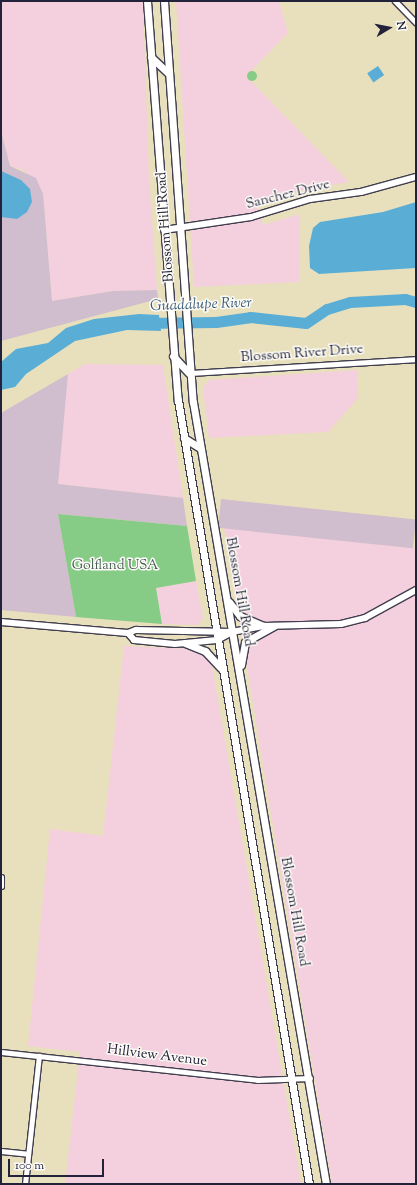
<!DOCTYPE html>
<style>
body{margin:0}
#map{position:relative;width:417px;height:1185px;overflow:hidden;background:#e8e0bc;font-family:"Sorts Mill Goudy",serif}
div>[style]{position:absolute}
.built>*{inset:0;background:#f4cfdd}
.industrial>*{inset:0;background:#d0bdcd;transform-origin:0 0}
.green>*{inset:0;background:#86cc86}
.round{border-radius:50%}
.water>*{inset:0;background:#5aaed6;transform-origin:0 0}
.river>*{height:11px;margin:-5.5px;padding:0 5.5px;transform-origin:5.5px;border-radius:5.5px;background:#5aaed6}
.roads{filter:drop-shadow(1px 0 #403e4e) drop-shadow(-1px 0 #403e4e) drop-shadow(0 1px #403e4e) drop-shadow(0 -1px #403e4e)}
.minor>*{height:5px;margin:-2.5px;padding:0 2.5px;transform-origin:2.5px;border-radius:2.5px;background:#fff}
.tertiary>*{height:6px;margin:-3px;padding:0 3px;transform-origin:3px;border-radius:3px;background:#fff}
.secondary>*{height:7px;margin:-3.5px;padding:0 3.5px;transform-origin:3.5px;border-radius:3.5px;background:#fff}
span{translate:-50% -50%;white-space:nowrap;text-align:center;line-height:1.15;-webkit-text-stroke:3px #fdfcf7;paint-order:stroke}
.street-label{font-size:14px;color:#22223b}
.park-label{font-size:14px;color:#455e55}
.water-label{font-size:15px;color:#385a79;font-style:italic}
.frame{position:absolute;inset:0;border:2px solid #22223b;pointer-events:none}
.north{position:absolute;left:369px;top:8px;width:40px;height:40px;-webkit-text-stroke:3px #fdfcf7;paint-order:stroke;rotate:80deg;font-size:11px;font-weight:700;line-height:16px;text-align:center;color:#22223b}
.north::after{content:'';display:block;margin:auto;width:14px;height:18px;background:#22223b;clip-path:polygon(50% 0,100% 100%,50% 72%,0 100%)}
.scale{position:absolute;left:8px;top:1159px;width:96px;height:18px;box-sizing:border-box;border:2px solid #22223b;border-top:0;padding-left:5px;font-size:12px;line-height:14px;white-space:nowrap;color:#22223b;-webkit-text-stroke:3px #fdfcf7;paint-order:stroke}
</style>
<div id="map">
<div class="built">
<div style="clip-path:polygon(1px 1px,143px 1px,149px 179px,157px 290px,113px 291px,52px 301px,43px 194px,24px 170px,10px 166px,1px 131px)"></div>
<div style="clip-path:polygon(176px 1px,279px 1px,288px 33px,246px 76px,349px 182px,286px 193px,257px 203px,263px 225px,300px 214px,299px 282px,194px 287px)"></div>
<div style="clip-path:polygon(85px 364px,163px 365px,183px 498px,57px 484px,68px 374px)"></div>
<div style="clip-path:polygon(357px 370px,358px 398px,328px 432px,209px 438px,203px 388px,209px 380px)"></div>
<div style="clip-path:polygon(224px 528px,416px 548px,416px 1184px,332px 1184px)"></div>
<div style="clip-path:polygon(196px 581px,203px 618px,198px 625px,162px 624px,156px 588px)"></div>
<div style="clip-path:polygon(124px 646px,194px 649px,211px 660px,301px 1184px,65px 1184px,80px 1052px,28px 1046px,50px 829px,103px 836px)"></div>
</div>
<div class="industrial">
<div style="clip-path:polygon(1px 131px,10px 166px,36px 178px,43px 194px,52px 301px,113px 291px,157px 290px,158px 299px,1px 341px)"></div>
<div style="clip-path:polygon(68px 374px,58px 484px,183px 498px,187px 526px,58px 514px,76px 617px,1px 610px,1px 413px)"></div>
<div style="left:221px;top:499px;width:196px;height:29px;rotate:6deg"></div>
</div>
<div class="green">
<div class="round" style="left:247px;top:71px;width:10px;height:10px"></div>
<div style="clip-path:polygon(58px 514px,187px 526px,196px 581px,156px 588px,162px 624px,76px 617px)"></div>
</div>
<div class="water">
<div style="left:378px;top:66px;width:11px;height:13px;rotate:56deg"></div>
<div style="clip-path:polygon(1px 171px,21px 180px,30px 189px,32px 202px,27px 212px,17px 219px,1px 217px)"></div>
<div style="clip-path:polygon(416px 202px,416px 268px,319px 274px,310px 268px,309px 246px,313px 228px,320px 222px,383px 212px)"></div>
<div style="clip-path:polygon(139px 314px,159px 315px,161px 331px,127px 330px,75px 341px,26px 374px,15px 387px,1px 390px,1px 362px,16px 349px,48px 343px,66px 328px,94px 319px)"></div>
</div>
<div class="river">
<div style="left:145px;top:323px;width:71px;rotate:-0.8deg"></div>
<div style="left:216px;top:322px;width:34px;rotate:-8deg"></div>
<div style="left:250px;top:317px;width:56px;rotate:6.1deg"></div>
<div style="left:306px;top:323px;width:25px;rotate:-34deg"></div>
<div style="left:327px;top:309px;width:24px;rotate:-17deg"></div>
<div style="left:350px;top:302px;width:55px;rotate:-3.1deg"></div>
<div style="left:405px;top:299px;width:11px;rotate:15deg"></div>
</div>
<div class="roads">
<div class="minor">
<div style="left:395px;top:1px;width:30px;rotate:46deg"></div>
<div style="left:189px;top:373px;width:227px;rotate:-3.5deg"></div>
<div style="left:1px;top:877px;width:9px;rotate:90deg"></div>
<div style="left:1px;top:1052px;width:258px;rotate:6.2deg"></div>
<div style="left:257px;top:1080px;width:53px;rotate:-2.2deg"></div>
<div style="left:1px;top:1151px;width:27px;rotate:6deg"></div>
<div style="left:25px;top:1184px;width:129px;rotate:-83.8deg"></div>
</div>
<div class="tertiary">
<div style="left:164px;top:230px;width:88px;rotate:-8.5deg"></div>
<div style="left:251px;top:217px;width:62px;rotate:-17deg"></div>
<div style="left:310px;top:199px;width:51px;rotate:-7.8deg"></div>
<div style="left:361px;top:192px;width:57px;rotate:-15.3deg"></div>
<div style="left:1px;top:622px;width:127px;rotate:5deg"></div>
<div style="left:128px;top:633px;width:9px;rotate:-21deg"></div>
<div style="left:136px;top:630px;width:96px;rotate:1.2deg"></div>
<div style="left:128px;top:633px;width:9px;rotate:49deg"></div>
<div style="left:134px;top:640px;width:41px;rotate:5.6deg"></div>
<div style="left:175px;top:644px;width:42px;rotate:-5.4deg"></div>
<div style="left:217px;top:640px;width:17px;rotate:-28deg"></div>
<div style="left:232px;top:632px;width:33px;rotate:-11deg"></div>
<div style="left:264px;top:626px;width:77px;rotate:-1.5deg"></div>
<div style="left:341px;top:624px;width:25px;rotate:-14deg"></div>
<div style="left:365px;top:618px;width:58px;rotate:-28.8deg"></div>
</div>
<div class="secondary">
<div style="left:147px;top:1px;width:400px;rotate:85.6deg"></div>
<div style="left:178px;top:400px;width:795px;rotate:80.51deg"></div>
<div style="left:164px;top:1px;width:402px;rotate:85.9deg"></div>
<div style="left:193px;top:402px;width:793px;rotate:80.35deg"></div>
<div style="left:151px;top:57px;width:23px;rotate:43deg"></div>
<div style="left:173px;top:356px;width:23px;rotate:47deg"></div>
<div style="left:184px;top:438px;width:19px;rotate:32deg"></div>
<div style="left:229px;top:602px;width:18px;rotate:52deg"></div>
<div style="left:240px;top:616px;width:26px;rotate:23deg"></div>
<div style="left:185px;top:643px;width:22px;rotate:22deg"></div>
<div style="left:205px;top:651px;width:23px;rotate:47deg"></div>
<div style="left:241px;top:665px;width:23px;rotate:-80deg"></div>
<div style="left:245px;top:642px;width:33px;rotate:-29deg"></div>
</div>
</div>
<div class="street-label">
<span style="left:288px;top:195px;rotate:-14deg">Sanchez Drive</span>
<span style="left:166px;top:227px;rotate:-94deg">Blossom Hill Road</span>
<span style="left:302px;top:354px;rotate:-4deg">Blossom River Drive</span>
<span style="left:239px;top:592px;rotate:80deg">Blossom Hill Road</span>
<span style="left:294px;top:912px;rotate:80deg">Blossom Hill Road</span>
<span style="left:157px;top:1056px;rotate:7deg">Hillview Avenue</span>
</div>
<div class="park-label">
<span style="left:115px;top:566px">Golfland USA</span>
</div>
<div class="water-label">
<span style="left:201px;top:305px;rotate:-2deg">Guadalupe River</span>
</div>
<div class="frame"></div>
<div class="north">N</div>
<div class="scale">100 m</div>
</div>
